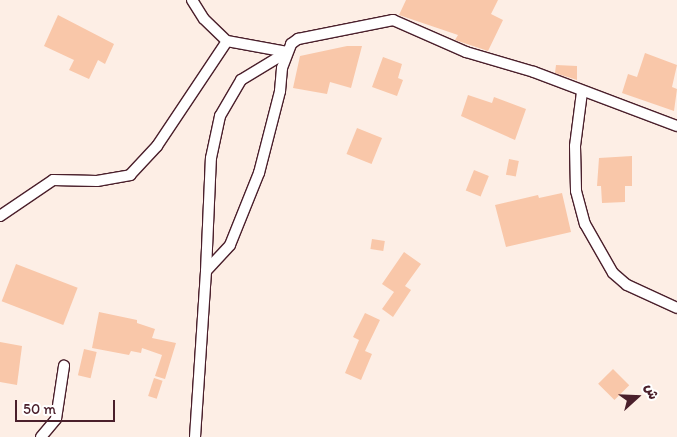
<!DOCTYPE html>
<meta charset="utf-8">
<style>
body{margin:0}
#map{position:relative;width:677px;height:437px;overflow:hidden;background:#fdeee5;font-family:Itim,"Playpen Sans Arabic",sans-serif}
div>[style]{position:absolute}
.building>*{inset:0;background:#f9c7a9;transform-origin:0 0}
.roads{filter:drop-shadow(1px 0 #4a1f2b) drop-shadow(-1px 0 #4a1f2b) drop-shadow(0 1px #4a1f2b) drop-shadow(0 -1px #4a1f2b)}
.street>*{height:10px;margin:-5px;padding:0 5px;transform-origin:5px;border-radius:5px;background:#fff}
span{translate:-50% -50%;white-space:nowrap;text-align:center;line-height:1.15;-webkit-text-stroke:4.5px #fff;paint-order:stroke}
.north{position:absolute;left:612px;top:372px;width:50px;height:50px;-webkit-text-stroke:4px #fff;paint-order:stroke;rotate:70deg;font-size:14px;font-weight:700;line-height:20px;text-align:center;color:#4a1f2b}
.north::after{content:'';display:block;margin:auto;width:18px;height:22px;background:#4a1f2b;clip-path:polygon(50% 0,100% 100%,50% 72%,0 100%)}
.scale{position:absolute;left:15px;top:400px;width:100px;height:22px;box-sizing:border-box;border:2px solid #4a1f2b;border-top:0;padding-left:6px;font-size:15px;line-height:18px;white-space:nowrap;color:#4a1f2b;-webkit-text-stroke:4px #fff;paint-order:stroke}
</style>
<div id="map">
<div class="building">
<div style="clip-path:polygon(406px 0,498px 0,491px 14px,503px 20px,488px 51px,455px 40px,458px 35px,399px 15px)"></div>
<div style="clip-path:polygon(58px 15px,114px 44px,105px 64px,98px 60px,89px 79px,69px 70px,74px 60px,44px 46px)"></div>
<div style="clip-path:polygon(347px 46px,362px 46px,351px 88px,330px 82px,327px 94px,293px 88px,300px 56px)"></div>
<div style="clip-path:polygon(645px 53px,677px 65px,672px 87px,677px 89px,674px 111px,622px 93px,628px 74px,637px 77px)"></div>
<div style="clip-path:polygon(383px 57px,402px 64px,398px 78px,403px 80px,397px 96px,372px 87px)"></div>
<div style="clip-path:polygon(556px 65px,577px 66px,577px 80px,555px 73px)"></div>
<div style="clip-path:polygon(468px 95px,492px 103px,494px 97px,526px 109px,515px 140px,461px 116px)"></div>
<div style="left:357px;top:128px;width:27px;height:28px;rotate:22deg"></div>
<div style="clip-path:polygon(632px 156px,632px 186px,625px 186px,625px 202px,602px 203px,601px 186px,597px 186px,599px 158px)"></div>
<div style="left:509px;top:159px;width:10px;height:16px;rotate:11deg"></div>
<div style="left:474px;top:170px;width:16px;height:22px;rotate:22deg"></div>
<div style="clip-path:polygon(562px 193px,571px 232px,506px 247px,495px 205px,538px 195px,539px 198px)"></div>
<div style="left:372px;top:239px;width:13px;height:10px;rotate:9deg"></div>
<div style="clip-path:polygon(404px 252px,421px 264px,405px 286px,411px 290px,393px 317px,382px 309px,394px 292px,382px 284px)"></div>
<div style="left:16px;top:264px;width:66px;height:40px;rotate:21deg"></div>
<div style="clip-path:polygon(99px 312px,137px 320px,137px 323px,155px 329px,152px 338px,176px 343px,165px 379px,155px 376px,162px 355px,142px 348px,141px 353px,131px 351px,129px 355px,92px 348px)"></div>
<div style="clip-path:polygon(365px 313px,380px 320px,365px 351px,372px 354px,361px 380px,345px 373px,359px 340px,353px 337px)"></div>
<div style="clip-path:polygon(0 342px,22px 346px,17px 385px,0 382px)"></div>
<div style="left:84px;top:349px;width:13px;height:27px;rotate:13deg"></div>
<div style="left:613px;top:369px;width:23px;height:21px;rotate:45deg"></div>
<div style="left:154px;top:378px;width:9px;height:19px;rotate:18deg"></div>
</div>
<div class="roads">
<div class="street">
<div style="left:192px;top:0;width:22px;rotate:58deg"></div>
<div style="left:204px;top:19px;width:32px;rotate:44deg"></div>
<div style="left:227px;top:41px;width:61px;rotate:10.4deg"></div>
<div style="left:582px;top:92px;width:54px;rotate:97.4deg"></div>
<div style="left:575px;top:146px;width:45px;rotate:88.7deg"></div>
<div style="left:576px;top:191px;width:34px;rotate:75deg"></div>
<div style="left:585px;top:224px;width:56px;rotate:60.3deg"></div>
<div style="left:613px;top:273px;width:18px;rotate:41deg"></div>
<div style="left:627px;top:285px;width:55px;rotate:24.7deg"></div>
<div style="left:0;top:216px;width:64px;rotate:-34.2deg"></div>
<div style="left:53px;top:180px;width:44px;rotate:1.3deg"></div>
<div style="left:97px;top:181px;width:34px;rotate:-10deg"></div>
<div style="left:130px;top:175px;width:40px;rotate:-47deg"></div>
<div style="left:157px;top:146px;width:126px;rotate:-56.3deg"></div>
<div style="left:206px;top:271px;width:113px;rotate:-87.5deg"></div>
<div style="left:211px;top:158px;width:43px;rotate:-77.9deg"></div>
<div style="left:220px;top:116px;width:42px;rotate:-59.7deg"></div>
<div style="left:241px;top:80px;width:54px;rotate:-31.3deg"></div>
<div style="left:41px;top:437px;width:23px;rotate:-50deg"></div>
<div style="left:56px;top:419px;width:54px;rotate:-81.4deg"></div>
<div style="left:195px;top:437px;width:166px;rotate:-86.2deg"></div>
<div style="left:206px;top:271px;width:35px;rotate:-47deg"></div>
<div style="left:230px;top:245px;width:78px;rotate:-68.1deg"></div>
<div style="left:259px;top:173px;width:85px;rotate:-75.6deg"></div>
<div style="left:280px;top:91px;width:23px;rotate:-85deg"></div>
<div style="left:282px;top:68px;width:26px;rotate:-69deg"></div>
<div style="left:291px;top:44px;width:9px;rotate:-36deg"></div>
<div style="left:298px;top:39px;width:97px;rotate:-11.3deg"></div>
<div style="left:393px;top:20px;width:80px;rotate:23.7deg"></div>
<div style="left:466px;top:52px;width:71px;rotate:16.4deg"></div>
<div style="left:534px;top:72px;width:153px;rotate:20.7deg"></div>
</div>
</div>
<div class="north">ش</div>
<div class="scale">50 m</div>
</div>
